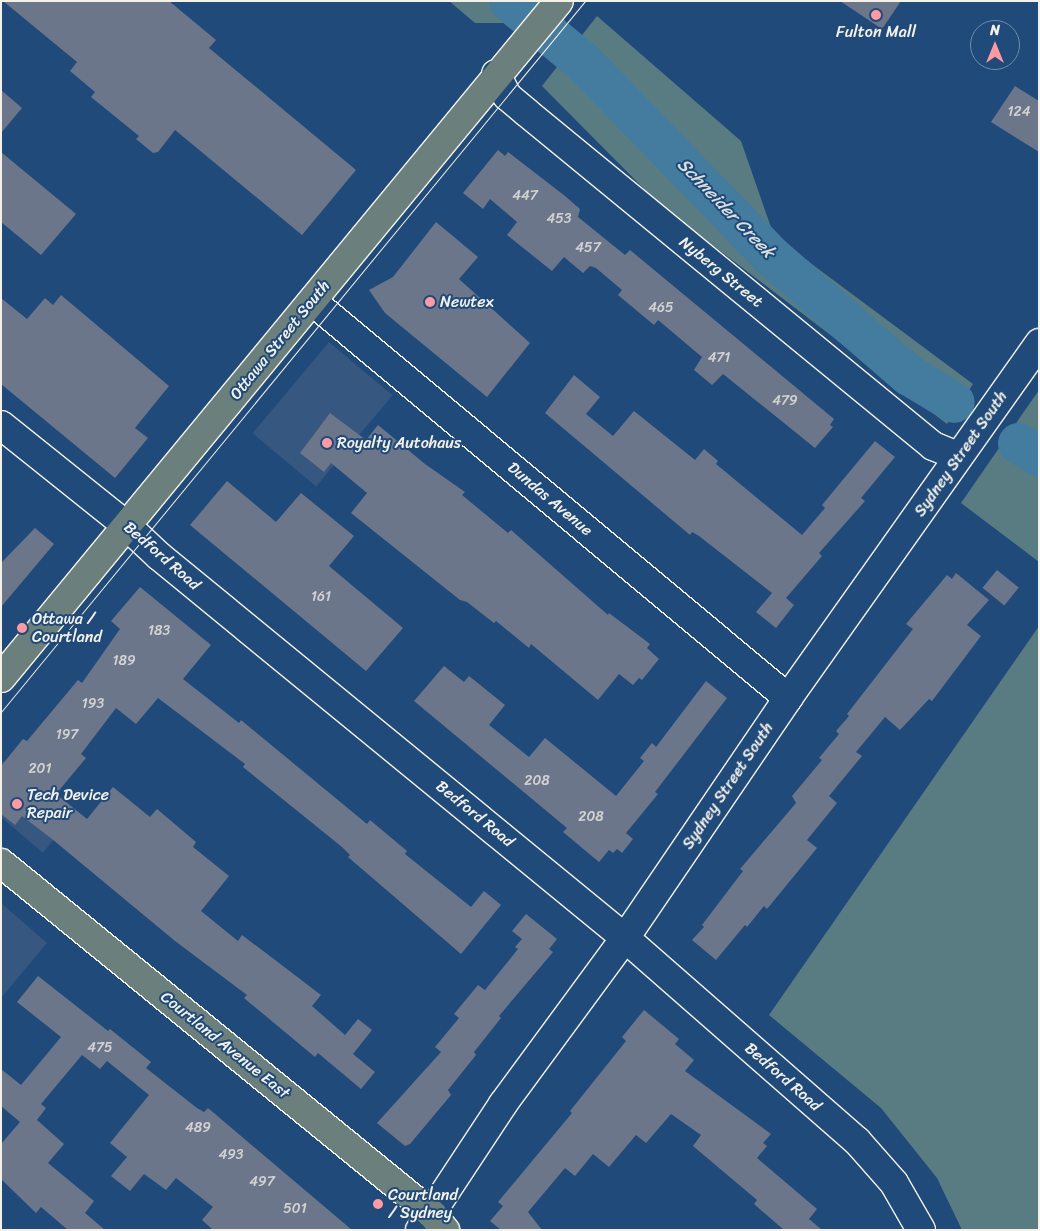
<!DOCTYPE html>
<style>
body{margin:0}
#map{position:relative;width:1040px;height:1231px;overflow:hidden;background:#1f4a7a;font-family:Sriracha,sans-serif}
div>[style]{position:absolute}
.built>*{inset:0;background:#36577f;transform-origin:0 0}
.green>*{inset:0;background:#587c82}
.river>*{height:41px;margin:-20.5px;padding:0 20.5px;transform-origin:20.5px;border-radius:20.5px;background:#447ca0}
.building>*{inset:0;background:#6c768b;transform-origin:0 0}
.roads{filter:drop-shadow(1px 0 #f4f1e8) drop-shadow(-1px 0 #f4f1e8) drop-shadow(0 1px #f4f1e8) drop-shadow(0 -1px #f4f1e8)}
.minor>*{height:28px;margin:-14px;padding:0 14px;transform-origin:14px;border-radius:14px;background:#1f4a7a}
.major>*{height:28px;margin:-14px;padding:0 14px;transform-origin:14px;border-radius:14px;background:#6b7f7c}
.tram>*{height:1px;margin:-0.5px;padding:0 0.5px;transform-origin:0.5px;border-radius:0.5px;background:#f4f1e8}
.dots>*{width:14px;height:14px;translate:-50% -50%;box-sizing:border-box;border:2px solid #1f4a7a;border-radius:50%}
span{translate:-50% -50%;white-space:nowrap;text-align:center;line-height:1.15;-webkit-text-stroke:4px #1f4a7a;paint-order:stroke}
.number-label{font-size:14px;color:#d2d2d1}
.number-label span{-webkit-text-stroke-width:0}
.poi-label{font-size:16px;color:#f4f1e8}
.left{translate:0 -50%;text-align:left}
.street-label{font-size:16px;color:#f4f1e8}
.water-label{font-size:18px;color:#dadfdd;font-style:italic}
.frame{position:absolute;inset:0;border:2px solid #f4f1e8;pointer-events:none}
.north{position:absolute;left:970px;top:20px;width:50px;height:50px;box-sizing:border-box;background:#1f4a7a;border:1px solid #748da6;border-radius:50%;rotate:0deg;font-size:14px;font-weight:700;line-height:20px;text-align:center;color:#f4f1e8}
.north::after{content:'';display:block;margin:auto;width:18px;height:22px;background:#ff9aa2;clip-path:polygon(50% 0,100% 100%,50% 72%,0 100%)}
</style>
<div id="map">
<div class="built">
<div style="left:329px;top:342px;width:83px;height:119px;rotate:40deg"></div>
<div style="clip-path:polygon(1px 760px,72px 816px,43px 853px,1px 817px)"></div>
<div style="clip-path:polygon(1px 903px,47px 943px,1px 998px)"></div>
</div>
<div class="green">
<div style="clip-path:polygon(449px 1px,519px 1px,503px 23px,475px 23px)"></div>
<div style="clip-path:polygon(597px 16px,741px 141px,774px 236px,973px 384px,947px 424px,660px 205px,542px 86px)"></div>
<div style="clip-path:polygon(1039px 390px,1039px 562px,961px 503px)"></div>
<div style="clip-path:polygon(1039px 626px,1039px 1230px,962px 1230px,937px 1178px,881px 1108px,769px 1015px)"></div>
</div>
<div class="river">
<div style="left:509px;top:1px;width:96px;rotate:39.5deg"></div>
<div style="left:583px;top:62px;width:270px;rotate:45.9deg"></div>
<div style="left:771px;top:256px;width:182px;rotate:40.8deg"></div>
<div style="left:909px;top:375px;width:52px;rotate:31deg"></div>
<div style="left:1018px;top:443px;width:25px;rotate:32deg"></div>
</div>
<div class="building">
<div style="clip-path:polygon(3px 1px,169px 1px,216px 40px,209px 48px,356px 170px,302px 235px,175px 130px,158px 152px,153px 153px,136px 139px,139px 136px,91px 97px,95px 92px,70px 71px,77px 62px)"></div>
<div style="clip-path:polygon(840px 1px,901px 1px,882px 29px)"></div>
<div style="clip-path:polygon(1015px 86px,1039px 101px,1039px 152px,991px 122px)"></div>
<div style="clip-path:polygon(1px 90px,22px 108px,1px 133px)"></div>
<div style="clip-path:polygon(498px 150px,505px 156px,508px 152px,565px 196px,580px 209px,578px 217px,625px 255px,630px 250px,834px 419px,830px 425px,833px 427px,815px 448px,723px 374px,712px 385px,694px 370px,702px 357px,658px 320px,654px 325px,618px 295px,622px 290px,596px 268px,590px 266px,583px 273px,564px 257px,552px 271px,507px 235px,517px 222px,490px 199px,483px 209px,463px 193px)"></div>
<div style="clip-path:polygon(1px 152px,76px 214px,41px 255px,1px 222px)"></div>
<div style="clip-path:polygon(436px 222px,478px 257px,459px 279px,530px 343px,487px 397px,385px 313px,369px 290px,393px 277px)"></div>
<div style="clip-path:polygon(61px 295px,169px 386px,135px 428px,148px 438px,115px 478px,1px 384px,1px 298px,27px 319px,45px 298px,53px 305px)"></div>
<div style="clip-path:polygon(574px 375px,600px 397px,586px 414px,613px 436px,634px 411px,695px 460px,704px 449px,718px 461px,716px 464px,802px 535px,825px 508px,822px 505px,875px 441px,895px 457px,861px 498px,865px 501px,819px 553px,822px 556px,786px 598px,794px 605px,776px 628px,756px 612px,772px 593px,699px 536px,692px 532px,690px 535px,545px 413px)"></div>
<div style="clip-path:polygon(330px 413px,366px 440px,378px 425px,425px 464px,465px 492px,462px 495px,508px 533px,511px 530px,608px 615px,609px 613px,650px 644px,647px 648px,659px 659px,642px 680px,639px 678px,633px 685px,619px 674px,598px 700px,531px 644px,529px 648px,496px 621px,494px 623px,467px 602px,460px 600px,351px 513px,367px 493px,331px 463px,324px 472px,300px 453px)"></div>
<div style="clip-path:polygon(227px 481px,276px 522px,301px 493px,354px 536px,329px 566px,403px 628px,366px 671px,190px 525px)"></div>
<div style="clip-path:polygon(35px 528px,54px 544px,1px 607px,1px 563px)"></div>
<div style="left:997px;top:570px;width:28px;height:23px;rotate:39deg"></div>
<div style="clip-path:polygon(956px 573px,989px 600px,967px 625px,981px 636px,932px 701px,929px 699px,900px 730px,885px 717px,856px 752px,862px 756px,829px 796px,837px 803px,807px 840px,817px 848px,767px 909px,764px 906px,747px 927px,745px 925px,716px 960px,692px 940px,704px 927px,702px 925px,743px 871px,740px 869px,796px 803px,792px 796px,822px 760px,819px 758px,839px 734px,836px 731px,849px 716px,847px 714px,913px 629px,906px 624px,947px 575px,952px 579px)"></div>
<div style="clip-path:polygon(140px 587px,211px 645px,183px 679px,239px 723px,241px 720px,367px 824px,370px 820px,407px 851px,405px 854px,471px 907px,484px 891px,501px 905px,461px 954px,348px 857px,350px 855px,342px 847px,243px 767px,245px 764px,158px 698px,136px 724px,116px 708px,81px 754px,86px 758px,56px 794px,87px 819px,113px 787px,150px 817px,157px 809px,196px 842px,193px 847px,229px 876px,201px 911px,238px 941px,242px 935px,321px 995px,312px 1006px,345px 1035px,358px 1019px,372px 1030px,353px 1054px,375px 1072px,361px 1089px,318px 1053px,315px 1057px,244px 998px,247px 995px,175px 941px,52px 839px,22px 816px,15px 825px,1px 814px,1px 766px,23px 739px,27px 741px,78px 680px,82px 683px,120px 629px,111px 621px)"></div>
<div style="clip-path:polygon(444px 666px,464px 682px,469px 676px,505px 705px,489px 725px,529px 757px,545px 738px,616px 796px,644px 761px,640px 758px,652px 743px,656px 747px,706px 681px,727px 698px,655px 792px,658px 794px,626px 833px,633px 839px,622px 853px,617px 849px,613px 853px,609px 850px,599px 862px,563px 832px,567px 828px,414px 701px)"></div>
<div style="clip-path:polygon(526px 914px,557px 939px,549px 949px,553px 952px,499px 1016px,501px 1018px,474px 1052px,476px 1055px,448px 1090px,451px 1095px,410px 1144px,405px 1146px,377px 1123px,441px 1052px,435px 1047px,459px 1018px,454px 1014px,478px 985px,485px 990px,518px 949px,515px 947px,522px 939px,512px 931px)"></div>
<div style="clip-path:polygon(38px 976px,108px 1031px,110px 1029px,151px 1062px,146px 1068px,197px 1108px,204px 1112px,208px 1108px,352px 1230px,213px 1230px,202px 1220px,213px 1207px,176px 1178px,166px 1190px,144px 1174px,130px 1191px,111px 1176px,127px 1157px,110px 1143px,149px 1095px,107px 1061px,100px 1069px,82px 1055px,41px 1104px,46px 1108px,37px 1120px,64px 1144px,48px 1163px,94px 1201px,85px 1213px,105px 1230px,68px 1230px,41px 1207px,36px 1213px,1px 1179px,1px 1144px,20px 1122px,1px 1106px,1px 1069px,21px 1085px,61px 1037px,17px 1002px)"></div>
<div style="clip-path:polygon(644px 1010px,679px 1039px,675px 1044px,694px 1060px,685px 1071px,771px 1134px,763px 1143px,767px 1146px,757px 1158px,817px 1209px,809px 1219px,822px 1230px,784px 1230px,754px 1204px,757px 1200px,693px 1146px,701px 1135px,671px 1114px,646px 1143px,636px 1135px,609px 1167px,593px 1154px,575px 1176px,565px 1168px,528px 1212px,542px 1230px,501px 1230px,490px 1221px,503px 1206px,498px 1202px,572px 1113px,570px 1111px,626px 1041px,622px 1037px)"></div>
</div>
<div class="roads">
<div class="minor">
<div style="left:496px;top:74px;width:25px;rotate:63deg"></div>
<div style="left:507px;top:96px;width:25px;rotate:40deg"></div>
<div style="left:526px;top:112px;width:527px;rotate:39.37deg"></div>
<div style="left:933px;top:446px;width:27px;rotate:22deg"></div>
<div style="left:312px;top:301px;width:620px;rotate:39.83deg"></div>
<div style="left:1px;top:425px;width:161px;rotate:38.7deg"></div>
<div style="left:127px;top:526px;width:44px;rotate:43.2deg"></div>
<div style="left:159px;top:556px;width:603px;rotate:39.34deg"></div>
<div style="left:625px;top:938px;width:308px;rotate:41.2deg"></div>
<div style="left:857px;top:1141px;width:56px;rotate:48.6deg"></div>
<div style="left:894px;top:1183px;width:54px;rotate:60.1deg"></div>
<div style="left:420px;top:1230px;width:151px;rotate:-56.6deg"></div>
<div style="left:503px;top:1104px;width:206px;rotate:-53.7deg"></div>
<div style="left:625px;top:938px;width:290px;rotate:-55.8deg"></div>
<div style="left:788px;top:698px;width:435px;rotate:-54.7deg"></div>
</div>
<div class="major">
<div style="left:1px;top:678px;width:877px;rotate:-50.5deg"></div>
<div style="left:1px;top:863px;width:556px;rotate:39.16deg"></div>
<div style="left:432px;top:1214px;width:21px;rotate:51deg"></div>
</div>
</div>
<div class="tram">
<div style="left:1px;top:712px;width:920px;rotate:-50.6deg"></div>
</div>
<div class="dots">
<div style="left:876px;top:15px;background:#ff9aa2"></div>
<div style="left:430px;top:302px;background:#ff9aa2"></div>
<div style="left:327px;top:443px;background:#ff9aa2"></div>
<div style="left:22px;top:628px;background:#ff9aa2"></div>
<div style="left:17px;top:804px;background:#ff9aa2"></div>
<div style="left:378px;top:1204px;background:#ff9aa2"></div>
</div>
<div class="number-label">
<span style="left:1019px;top:112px">124</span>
<span style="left:525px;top:196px">447</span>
<span style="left:559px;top:219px">453</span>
<span style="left:588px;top:248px">457</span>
<span style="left:661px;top:308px">465</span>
<span style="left:719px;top:358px">471</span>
<span style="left:785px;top:401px">479</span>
<span style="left:321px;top:597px">161</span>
<span style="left:159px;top:631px">183</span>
<span style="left:124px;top:661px">189</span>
<span style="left:93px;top:704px">193</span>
<span style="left:67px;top:735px">197</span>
<span style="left:40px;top:769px">201</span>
<span style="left:537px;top:781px">208</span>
<span style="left:591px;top:817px">208</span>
<span style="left:100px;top:1048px">475</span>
<span style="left:198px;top:1128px">489</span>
<span style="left:231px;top:1155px">493</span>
<span style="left:262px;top:1182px">497</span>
<span style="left:295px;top:1209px">501</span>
</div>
<div class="poi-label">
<span style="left:876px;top:32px">Fulton Mall</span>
<span class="left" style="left:440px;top:302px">Newtex</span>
<span class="left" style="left:337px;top:443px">Royalty Autohaus</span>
<span class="left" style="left:32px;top:628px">Ottawa /<br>Courtland</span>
<span class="left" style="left:27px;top:804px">Tech Device<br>Repair</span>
<span class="left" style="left:388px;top:1204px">Courtland<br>/ Sydney</span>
</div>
<div class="street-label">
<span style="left:721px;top:272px;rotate:39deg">Nyberg Street</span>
<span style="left:280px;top:340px;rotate:-51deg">Ottawa Street South</span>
<span style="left:961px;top:454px;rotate:-55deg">Sydney Street South</span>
<span style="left:550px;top:499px;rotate:40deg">Dundas Avenue</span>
<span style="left:162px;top:556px;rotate:41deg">Bedford Road</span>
<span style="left:728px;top:786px;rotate:-56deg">Sydney Street South</span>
<span style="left:475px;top:814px;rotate:39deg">Bedford Road</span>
<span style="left:225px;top:1045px;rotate:39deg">Courtland Avenue East</span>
<span style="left:783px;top:1077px;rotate:41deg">Bedford Road</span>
</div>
<div class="water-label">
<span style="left:726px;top:208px;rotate:46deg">Schneider Creek</span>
</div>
<div class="frame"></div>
<div class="north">N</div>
</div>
